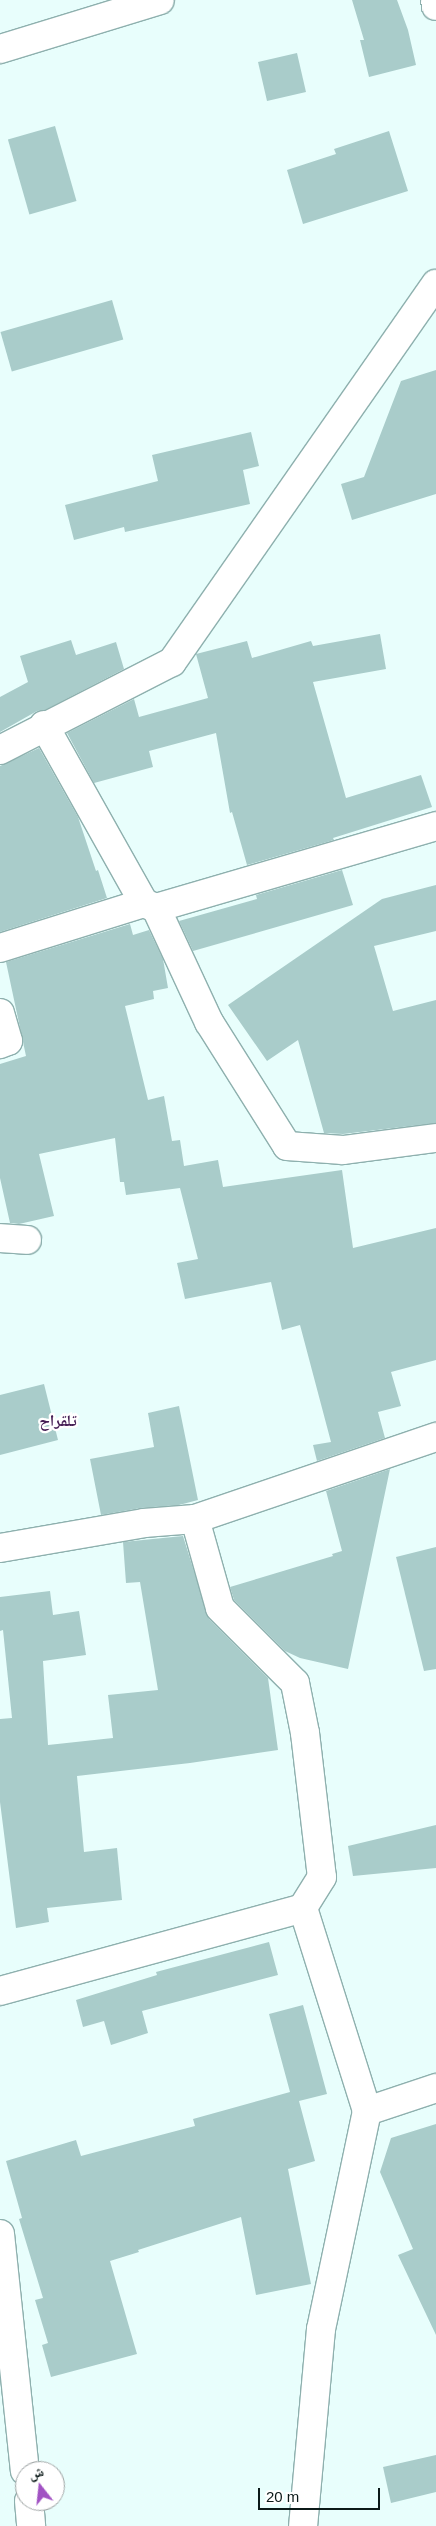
<!DOCTYPE html>
<meta charset="utf-8">
<style>
body{margin:0}
#map{position:relative;width:436px;height:2526px;overflow:hidden;background:#e8fefc;font-family:Arial,"Noto Naskh Arabic",sans-serif}
div>[style]{position:absolute}
.building>*{inset:0;background:#a9ccca;transform-origin:0 0}
.roads{filter:drop-shadow(1px 0 #8eb0ae) drop-shadow(-1px 0 #8eb0ae) drop-shadow(0 1px #8eb0ae) drop-shadow(0 -1px #8eb0ae)}
.minor>*{height:28px;margin:-14px;padding:0 14px;transform-origin:14px;border-radius:14px;background:#fff}
span{translate:-50% -50%;white-space:nowrap;text-align:center;line-height:1.15;-webkit-text-stroke:4.5px #fff;paint-order:stroke}
.quarter-label{font-size:16px;color:#451f55;font-weight:700}
.north{position:absolute;left:15px;top:2461px;width:50px;height:50px;box-sizing:border-box;background:#fff;border:1px solid #9da3a3;border-radius:50%;rotate:344deg;font-size:14px;font-weight:700;line-height:20px;text-align:center;color:#0b1918}
.north::after{content:'';display:block;margin:auto;width:18px;height:22px;background:#a152c3;clip-path:polygon(50% 0,100% 100%,50% 72%,0 100%)}
.scale{position:absolute;left:258px;top:2488px;width:122px;height:22px;box-sizing:border-box;border:2px solid #0b1918;border-top:0;padding-left:6px;font-size:15px;line-height:18px;white-space:nowrap;color:#0b1918;-webkit-text-stroke:4px #fff;paint-order:stroke}
</style>
<div id="map">
<div class="building">
<div style="clip-path:polygon(352px 0,397px 0,408px 30px,416px 65px,369px 77px,360px 40px,364px 40px)"></div>
<div style="left:297px;top:53px;width:40px;height:40px;rotate:77deg"></div>
<div style="left:55px;top:126px;width:78px;height:49px;rotate:74deg"></div>
<div style="clip-path:polygon(389px 131px,408px 191px,303px 224px,287px 170px,336px 154px,334px 149px)"></div>
<div style="left:112px;top:300px;width:41px;height:116px;rotate:74deg"></div>
<div style="clip-path:polygon(436px 370px,436px 494px,352px 520px,341px 484px,364px 477px,401px 381px)"></div>
<div style="clip-path:polygon(251px 432px,259px 466px,243px 470px,250px 504px,125px 532px,124px 527px,74px 540px,65px 505px,158px 481px,152px 455px)"></div>
<div style="clip-path:polygon(380px 634px,386px 669px,313px 682px,346px 798px,421px 775px,432px 807px,333px 838px,334px 840px,247px 865px,232px 812px,230px 813px,216px 733px,149px 751px,153px 767px,94px 783px,67px 733px,134px 699px,139px 717px,208px 698px,196px 654px,247px 641px,252px 658px,311px 641px,313px 646px)"></div>
<div style="clip-path:polygon(71px 640px,76px 655px,116px 642px,124px 669px,45px 710px,37px 711px,0 732px,0 697px,28px 682px,20px 656px)"></div>
<div style="clip-path:polygon(39px 748px,78px 817px,96px 871px,98px 870px,107px 898px,0 932px,0 766px)"></div>
<div style="clip-path:polygon(342px 870px,353px 905px,193px 951px,179px 921px,257px 899px,256px 895px)"></div>
<div style="clip-path:polygon(436px 885px,436px 931px,374px 946px,393px 1011px,436px 1000px,436px 1123px,343px 1134px,324px 1133px,298px 1040px,267px 1061px,228px 1005px,382px 899px)"></div>
<div style="clip-path:polygon(130px 924px,133px 935px,149px 930px,163px 959px,168px 988px,153px 991px,154px 999px,125px 1006px,148px 1100px,164px 1096px,172px 1141px,180px 1140px,184px 1166px,218px 1160px,223px 1187px,342px 1170px,353px 1248px,436px 1228px,436px 1360px,391px 1372px,401px 1406px,378px 1412px,385px 1438px,317px 1461px,313px 1445px,331px 1442px,300px 1325px,282px 1330px,271px 1282px,185px 1299px,177px 1263px,198px 1259px,180px 1188px,126px 1195px,124px 1182px,120px 1182px,115px 1138px,39px 1154px,54px 1216px,19px 1224px,10px 1223px,0 1178px,0 1064px,26px 1056px,6px 962px)"></div>
<div style="clip-path:polygon(44px 1384px,58px 1440px,0 1455px,0 1395px)"></div>
<div style="clip-path:polygon(179px 1406px,198px 1500px,179px 1505px,141px 1508px,101px 1515px,90px 1459px,154px 1447px,148px 1413px)"></div>
<div style="clip-path:polygon(390px 1469px,348px 1669px,300px 1658px,285px 1651px,234px 1600px,230px 1587px,333px 1556px,332px 1554px,342px 1551px,326px 1491px)"></div>
<div style="clip-path:polygon(183px 1536px,209px 1619px,268px 1678px,278px 1750px,190px 1763px,77px 1776px,84px 1852px,117px 1848px,122px 1900px,47px 1908px,49px 1922px,16px 1928px,0 1802px,0 1719px,12px 1718px,3px 1630px,0 1631px,0 1597px,50px 1591px,53px 1615px,79px 1611px,86px 1655px,43px 1661px,48px 1745px,113px 1738px,108px 1695px,158px 1690px,140px 1582px,126px 1583px,123px 1542px)"></div>
<div style="clip-path:polygon(436px 1547px,436px 1669px,424px 1671px,396px 1557px)"></div>
<div style="clip-path:polygon(436px 1825px,436px 1868px,353px 1876px,348px 1846px)"></div>
<div style="clip-path:polygon(269px 1942px,278px 1975px,142px 2011px,148px 2033px,111px 2045px,104px 2021px,83px 2027px,76px 2000px,157px 1975px,156px 1972px)"></div>
<div style="clip-path:polygon(303px 2005px,327px 2094px,299px 2101px,315px 2161px,288px 2169px,311px 2284px,256px 2295px,241px 2217px,138px 2250px,139px 2252px,110px 2261px,137px 2354px,51px 2377px,42px 2345px,48px 2343px,35px 2300px,43px 2298px,19px 2219px,22px 2218px,6px 2161px,76px 2140px,81px 2156px,195px 2126px,193px 2119px,290px 2092px,269px 2014px)"></div>
<div style="clip-path:polygon(436px 2124px,436px 2335px,398px 2255px,413px 2249px,380px 2172px,391px 2138px)"></div>
<div style="clip-path:polygon(436px 2455px,436px 2492px,391px 2503px,383px 2467px)"></div>
</div>
<div class="roads">
<div class="minor">
<div style="left:435px;top:0;width:6px;rotate:81deg"></div>
<div style="left:0;top:49px;width:167px;rotate:-17deg"></div>
<div style="left:44px;top:725px;width:204px;rotate:60.7deg"></div>
<div style="left:0;top:750px;width:193px;rotate:-27.1deg"></div>
<div style="left:172px;top:662px;width:461px;rotate:-55.1deg"></div>
<div style="left:156px;top:908px;width:126px;rotate:65.1deg"></div>
<div style="left:209px;top:1022px;width:146px;rotate:57.8deg"></div>
<div style="left:287px;top:1146px;width:56px;rotate:4.1deg"></div>
<div style="left:343px;top:1150px;width:94px;rotate:-7.4deg"></div>
<div style="left:0;top:948px;width:151px;rotate:-17.4deg"></div>
<div style="left:144px;top:903px;width:13px;rotate:23deg"></div>
<div style="left:156px;top:908px;width:292px;rotate:-16.3deg"></div>
<div style="left:0;top:1013px;width:29px;rotate:74deg"></div>
<div style="left:8px;top:1041px;width:9px;rotate:159deg"></div>
<div style="left:0;top:1238px;width:27px;rotate:4deg"></div>
<div style="left:195px;top:1519px;width:92px;rotate:74.3deg"></div>
<div style="left:220px;top:1608px;width:106px;rotate:45deg"></div>
<div style="left:295px;top:1683px;width:51px;rotate:78.7deg"></div>
<div style="left:305px;top:1733px;width:145px;rotate:83.3deg"></div>
<div style="left:322px;top:1877px;width:36px;rotate:122deg"></div>
<div style="left:303px;top:1908px;width:213px;rotate:72.5deg"></div>
<div style="left:367px;top:2111px;width:223px;rotate:101.9deg"></div>
<div style="left:321px;top:2329px;width:198px;rotate:95.2deg"></div>
<div style="left:0;top:1548px;width:146px;rotate:-9.8deg"></div>
<div style="left:144px;top:1523px;width:51px;rotate:-4.5deg"></div>
<div style="left:195px;top:1519px;width:255px;rotate:-18.8deg"></div>
<div style="left:0;top:1991px;width:314px;rotate:-15.3deg"></div>
<div style="left:367px;top:2111px;width:73px;rotate:-18.4deg"></div>
<div style="left:0;top:2234px;width:238px;rotate:84deg"></div>
<div style="left:29px;top:2501px;width:25px;rotate:85deg"></div>
</div>
</div>
<div class="quarter-label">
<span style="left:58px;top:1421px">تلقراح</span>
</div>
<div class="north">ش</div>
<div class="scale">20 m</div>
</div>
